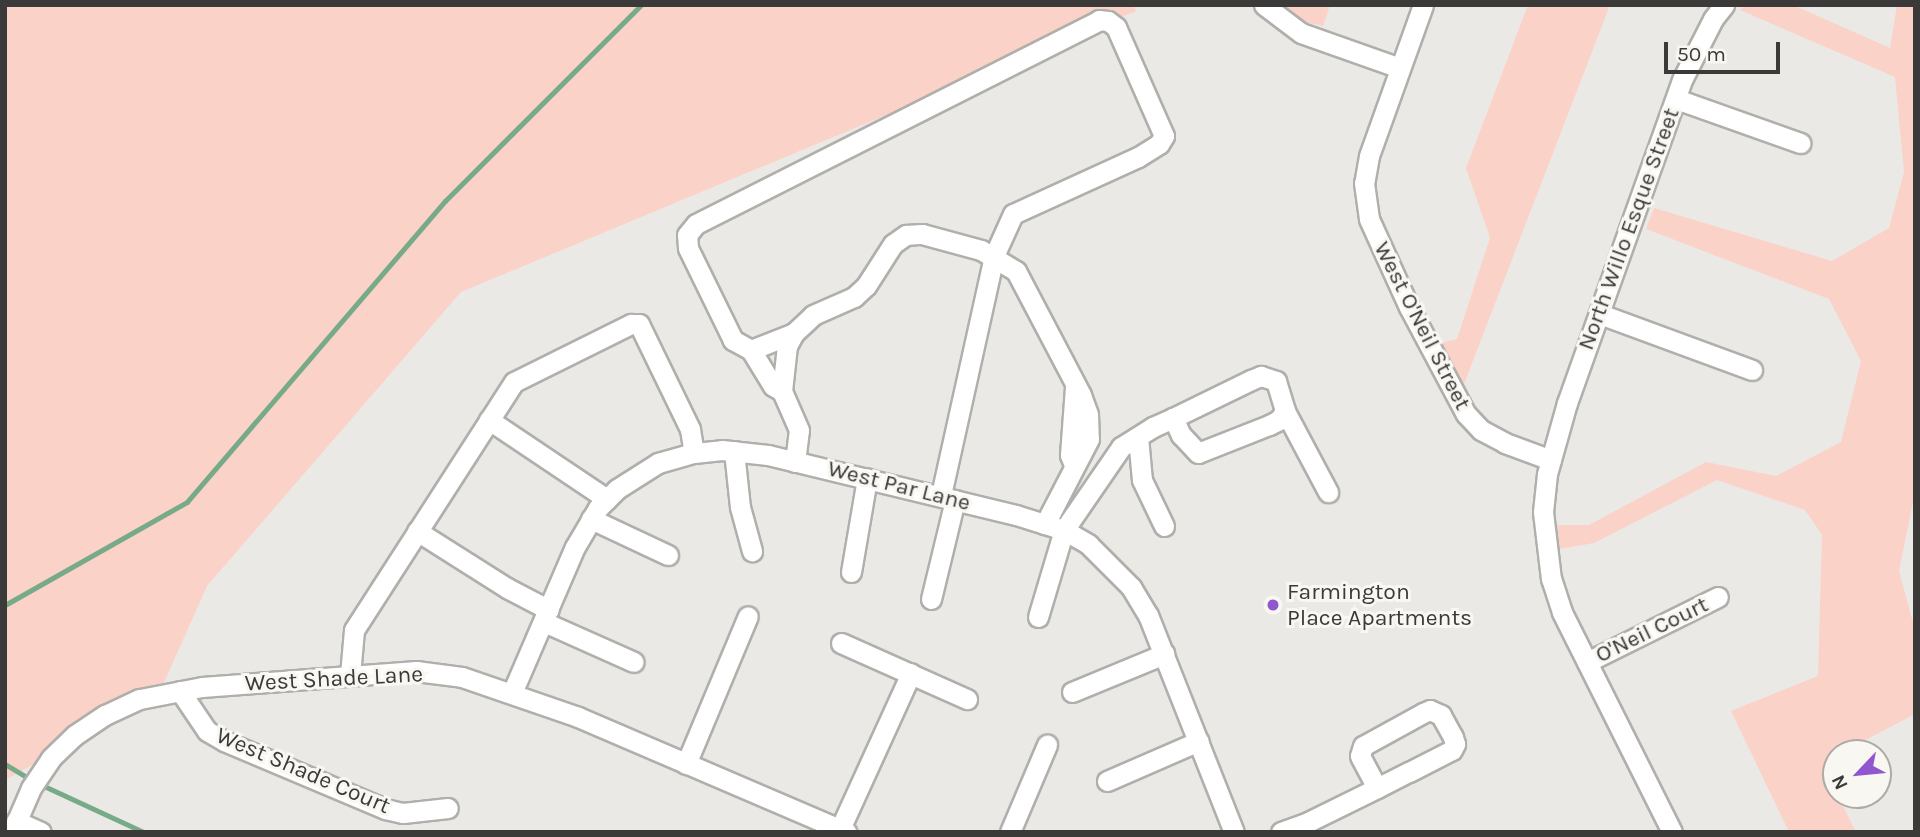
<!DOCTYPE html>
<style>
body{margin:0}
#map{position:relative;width:1920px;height:837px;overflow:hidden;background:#ebe9e5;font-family:Karla,sans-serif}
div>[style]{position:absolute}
.green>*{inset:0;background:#fbd2c7}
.stream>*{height:4.5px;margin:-2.25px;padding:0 2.25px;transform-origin:2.25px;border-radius:2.25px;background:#7a8}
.roads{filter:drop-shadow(2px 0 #b0afab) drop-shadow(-2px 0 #b0afab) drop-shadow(0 2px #b0afab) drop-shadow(0 -2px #b0afab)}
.minor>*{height:19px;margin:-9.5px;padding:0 9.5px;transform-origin:9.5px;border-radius:9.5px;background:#fff}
.dots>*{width:19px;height:19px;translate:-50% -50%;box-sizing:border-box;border:4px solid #f8f7f2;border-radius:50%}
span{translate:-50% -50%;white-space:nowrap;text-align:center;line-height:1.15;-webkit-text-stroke:6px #f8f7f2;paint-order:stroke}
.street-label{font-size:23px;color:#3b3a39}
.poi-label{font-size:23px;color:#3b3a39}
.left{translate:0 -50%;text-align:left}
.frame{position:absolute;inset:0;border:7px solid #3b3a39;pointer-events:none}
.north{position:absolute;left:1822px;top:739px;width:70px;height:70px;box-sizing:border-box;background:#f8f7f2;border:2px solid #acaba8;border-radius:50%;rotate:244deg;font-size:19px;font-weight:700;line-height:28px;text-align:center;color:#3b3a39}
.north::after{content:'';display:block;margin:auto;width:24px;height:32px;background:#9157cf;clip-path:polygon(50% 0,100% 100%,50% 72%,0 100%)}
.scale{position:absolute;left:1664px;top:42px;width:116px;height:32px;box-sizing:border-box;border:4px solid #3b3a39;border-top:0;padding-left:9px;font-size:21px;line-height:24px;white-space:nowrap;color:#3b3a39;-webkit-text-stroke:5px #f8f7f2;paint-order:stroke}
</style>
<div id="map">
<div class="green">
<div style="clip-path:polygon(5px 5px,1134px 5px,1136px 11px,461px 292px,207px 586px,158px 696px,5px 780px)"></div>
<div style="clip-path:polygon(1330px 5px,1323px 26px,1298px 20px,1285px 6px)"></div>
<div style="clip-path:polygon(1528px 5px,1610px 5px,1464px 384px,1441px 343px,1457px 339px,1490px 238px,1466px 168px)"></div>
<div style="clip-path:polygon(1746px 5px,1793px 5px,1890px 48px,1897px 5px,1915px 5px,1915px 492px,1899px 571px,1915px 630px,1915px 714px,1852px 747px,1848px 753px,1836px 753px,1836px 776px,1832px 784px,1856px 832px,1789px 832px,1731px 711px,1818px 676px,1822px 535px,1805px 510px,1717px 480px,1594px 543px,1559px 549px,1557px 525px,1589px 525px,1706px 462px,1776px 476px,1841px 442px,1861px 361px,1829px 299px,1646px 229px,1654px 208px,1832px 261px,1889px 228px,1904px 172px,1895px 77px,1740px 10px)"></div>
</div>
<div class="stream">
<div style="left:5px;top:605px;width:209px;rotate:-29.5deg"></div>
<div style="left:187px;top:502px;width:396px;rotate:-49.4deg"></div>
<div style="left:445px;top:201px;width:277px;rotate:-45deg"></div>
<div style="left:5px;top:764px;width:31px;rotate:31deg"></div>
<div style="left:40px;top:784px;width:115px;rotate:24.8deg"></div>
</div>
<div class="roads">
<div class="minor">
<div style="left:1264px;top:5px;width:46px;rotate:37.1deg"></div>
<div style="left:1301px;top:33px;width:105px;rotate:19.5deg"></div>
<div style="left:1423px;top:5px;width:160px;rotate:109.7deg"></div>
<div style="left:1369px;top:156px;width:27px;rotate:100deg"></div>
<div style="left:1364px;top:183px;width:36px;rotate:82deg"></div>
<div style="left:1369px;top:219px;width:97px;rotate:65.6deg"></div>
<div style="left:1409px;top:307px;width:121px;rotate:62deg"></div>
<div style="left:1466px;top:414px;width:22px;rotate:47deg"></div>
<div style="left:1481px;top:430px;width:27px;rotate:28deg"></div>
<div style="left:1505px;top:443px;width:49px;rotate:20.3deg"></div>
<div style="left:1676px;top:99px;width:132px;rotate:19.5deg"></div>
<div style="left:1600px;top:314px;width:162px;rotate:20.2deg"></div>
<div style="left:794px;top:333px;width:46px;rotate:158.4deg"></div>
<div style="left:751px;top:350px;width:21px;rotate:-151deg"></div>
<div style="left:733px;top:340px;width:102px;rotate:-116.1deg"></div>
<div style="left:688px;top:248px;width:13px;rotate:-94deg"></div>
<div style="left:687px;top:235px;width:14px;rotate:-51deg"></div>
<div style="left:696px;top:224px;width:452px;rotate:-26.8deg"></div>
<div style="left:1099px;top:20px;width:9px;rotate:6deg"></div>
<div style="left:1108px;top:21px;width:10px;rotate:37deg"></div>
<div style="left:1116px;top:27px;width:119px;rotate:66.2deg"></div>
<div style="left:1164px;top:136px;width:9px;rotate:122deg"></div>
<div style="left:1159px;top:144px;width:25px;rotate:148deg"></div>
<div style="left:1138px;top:157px;width:137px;rotate:155.5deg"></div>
<div style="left:1013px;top:214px;width:46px;rotate:114.3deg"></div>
<div style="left:994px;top:256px;width:246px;rotate:102.5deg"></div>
<div style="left:751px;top:350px;width:42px;rotate:58.6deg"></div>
<div style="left:773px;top:386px;width:10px;rotate:29deg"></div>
<div style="left:1285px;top:411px;width:92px;rotate:62deg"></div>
<div style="left:489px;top:420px;width:142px;rotate:33.8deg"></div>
<div style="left:1138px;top:437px;width:43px;rotate:84.7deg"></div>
<div style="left:1142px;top:480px;width:51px;rotate:64.4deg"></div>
<div style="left:734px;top:451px;width:56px;rotate:83.9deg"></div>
<div style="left:740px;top:507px;width:46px;rotate:74.7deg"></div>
<div style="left:795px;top:462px;width:32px;rotate:-83deg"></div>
<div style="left:799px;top:430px;width:43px;rotate:-113.6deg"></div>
<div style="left:782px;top:391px;width:45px;rotate:-83.7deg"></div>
<div style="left:787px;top:346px;width:15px;rotate:-62deg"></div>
<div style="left:794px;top:333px;width:26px;rotate:-43deg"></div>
<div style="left:813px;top:315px;width:45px;rotate:-23.7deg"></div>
<div style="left:854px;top:297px;width:16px;rotate:-43deg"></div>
<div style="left:866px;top:286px;width:50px;rotate:-57.3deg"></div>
<div style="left:893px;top:244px;width:16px;rotate:-35deg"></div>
<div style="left:906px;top:235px;width:16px;rotate:-4deg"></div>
<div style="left:922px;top:234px;width:61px;rotate:15.2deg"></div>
<div style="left:981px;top:250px;width:41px;rotate:31deg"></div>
<div style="left:1016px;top:271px;width:140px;rotate:62.3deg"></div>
<div style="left:1081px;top:395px;width:20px;rotate:70deg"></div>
<div style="left:1088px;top:414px;width:25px;rotate:88deg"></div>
<div style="left:1089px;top:439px;width:96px;rotate:117.4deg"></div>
<div style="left:1074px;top:465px;width:11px;rotate:-112deg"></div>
<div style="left:1070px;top:455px;width:68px;rotate:-85.8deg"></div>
<div style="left:591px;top:519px;width:85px;rotate:25.1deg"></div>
<div style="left:417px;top:531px;width:107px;rotate:32.3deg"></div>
<div style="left:507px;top:588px;width:47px;rotate:27.6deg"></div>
<div style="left:851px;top:572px;width:95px;rotate:-80.3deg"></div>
<div style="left:931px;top:599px;width:102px;rotate:-76.4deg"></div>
<div style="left:1038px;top:617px;width:91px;rotate:-73.4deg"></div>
<div style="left:1064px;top:530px;width:101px;rotate:-55.5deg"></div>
<div style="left:1121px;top:447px;width:38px;rotate:-32deg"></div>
<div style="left:1153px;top:427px;width:22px;rotate:-24deg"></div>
<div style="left:1173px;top:418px;width:87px;rotate:-26deg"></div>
<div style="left:1251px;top:380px;width:11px;rotate:-22deg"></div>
<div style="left:1261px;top:376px;width:16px;rotate:18deg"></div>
<div style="left:1276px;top:381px;width:31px;rotate:73deg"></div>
<div style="left:1285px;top:411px;width:11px;rotate:124deg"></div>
<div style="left:1279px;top:420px;width:11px;rotate:153deg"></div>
<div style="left:1269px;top:425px;width:76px;rotate:158.5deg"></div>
<div style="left:1198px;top:453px;width:25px;rotate:-133deg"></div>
<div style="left:1181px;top:435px;width:19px;rotate:-115deg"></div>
<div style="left:544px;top:622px;width:98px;rotate:24deg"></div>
<div style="left:841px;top:643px;width:138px;rotate:24deg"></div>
<div style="left:1587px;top:662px;width:146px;rotate:-26.4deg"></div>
<div style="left:350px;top:675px;width:45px;rotate:-84.9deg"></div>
<div style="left:354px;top:630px;width:295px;rotate:-57.2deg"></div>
<div style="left:514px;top:382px;width:131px;rotate:-26.4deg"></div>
<div style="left:631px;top:324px;width:8px"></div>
<div style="left:639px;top:324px;width:117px;rotate:64.1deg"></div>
<div style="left:690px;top:429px;width:24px;rotate:81deg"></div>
<div style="left:180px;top:691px;width:48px;rotate:56deg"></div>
<div style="left:207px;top:731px;width:20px;rotate:30deg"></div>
<div style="left:224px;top:741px;width:175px;rotate:22.9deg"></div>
<div style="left:385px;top:809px;width:18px;rotate:13deg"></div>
<div style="left:403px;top:813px;width:45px;rotate:-6.3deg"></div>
<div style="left:1072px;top:692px;width:100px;rotate:-22.4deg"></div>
<div style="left:512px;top:693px;width:159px;rotate:-66.7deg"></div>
<div style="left:575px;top:547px;width:45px;rotate:-59.5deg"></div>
<div style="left:598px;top:508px;width:27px;rotate:-45deg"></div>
<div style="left:617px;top:489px;width:49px;rotate:-32.4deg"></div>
<div style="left:658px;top:463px;width:37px;rotate:-16deg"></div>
<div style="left:694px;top:453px;width:28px;rotate:-6deg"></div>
<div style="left:722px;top:450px;width:46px;rotate:6.2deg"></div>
<div style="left:768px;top:455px;width:255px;rotate:13.6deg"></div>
<div style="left:1016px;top:515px;width:50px;rotate:17.4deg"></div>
<div style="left:1064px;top:530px;width:28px;rotate:30deg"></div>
<div style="left:1088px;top:544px;width:61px;rotate:45deg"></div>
<div style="left:1131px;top:587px;width:33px;rotate:59deg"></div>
<div style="left:1148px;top:615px;width:233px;rotate:68.4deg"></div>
<div style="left:686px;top:764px;width:160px;rotate:-67.3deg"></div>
<div style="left:1107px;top:781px;width:100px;rotate:-23.5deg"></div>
<div style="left:16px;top:821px;width:27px;rotate:24deg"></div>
<div style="left:840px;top:829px;width:171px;rotate:-65.5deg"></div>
<div style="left:12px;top:832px;width:48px;rotate:-66.6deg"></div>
<div style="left:31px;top:788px;width:36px;rotate:-56deg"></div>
<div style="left:51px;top:758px;width:33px;rotate:-44deg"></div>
<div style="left:75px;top:735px;width:36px;rotate:-34deg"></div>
<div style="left:105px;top:715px;width:38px;rotate:-25deg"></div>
<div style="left:140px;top:699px;width:63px;rotate:-11deg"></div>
<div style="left:202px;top:687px;width:215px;rotate:-4.3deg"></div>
<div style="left:416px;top:671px;width:46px;rotate:7.4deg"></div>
<div style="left:462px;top:677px;width:123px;rotate:19deg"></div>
<div style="left:578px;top:717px;width:292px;rotate:23.2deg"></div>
<div style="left:1010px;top:832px;width:95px;rotate:-67deg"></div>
<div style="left:1281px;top:832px;width:29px;rotate:-20deg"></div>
<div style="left:1308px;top:822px;width:77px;rotate:-26.2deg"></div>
<div style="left:1377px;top:788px;width:36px;rotate:-27deg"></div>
<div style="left:1409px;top:772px;width:48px;rotate:-27.1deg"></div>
<div style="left:1452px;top:750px;width:7px;rotate:-63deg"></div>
<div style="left:1455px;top:744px;width:7px;rotate:-106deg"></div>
<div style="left:1453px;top:737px;width:25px;rotate:-119deg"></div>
<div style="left:1441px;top:715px;width:12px;rotate:-156deg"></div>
<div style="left:1430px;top:710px;width:8px;rotate:157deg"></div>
<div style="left:1423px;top:713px;width:68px;rotate:151.2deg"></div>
<div style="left:1363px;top:746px;width:10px;rotate:107deg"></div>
<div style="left:1360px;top:756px;width:36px;rotate:62deg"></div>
<div style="left:1672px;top:832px;width:246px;rotate:-116.6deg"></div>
<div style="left:1562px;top:612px;width:35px;rotate:-108deg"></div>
<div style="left:1551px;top:579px;width:67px;rotate:-96.8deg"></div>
<div style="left:1543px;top:512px;width:38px;rotate:-84deg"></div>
<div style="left:1547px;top:474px;width:74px;rotate:-74.3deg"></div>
<div style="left:1567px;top:403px;width:345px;rotate:-70.4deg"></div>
<div style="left:1683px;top:78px;width:66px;rotate:-63deg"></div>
<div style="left:1713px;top:19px;width:18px;rotate:-52deg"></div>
</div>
</div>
<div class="dots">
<div style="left:1273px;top:605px;background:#9157cf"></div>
</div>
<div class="street-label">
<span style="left:1629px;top:229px;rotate:-70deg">North Willo Esque Street</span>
<span style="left:1422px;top:326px;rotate:63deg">West O'Neil Street</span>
<span style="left:899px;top:486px;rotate:14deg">West Par Lane</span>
<span style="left:1652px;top:630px;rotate:-26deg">O'Neil Court</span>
<span style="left:334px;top:679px;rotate:-3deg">West Shade Lane</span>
<span style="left:303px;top:771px;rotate:23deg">West Shade Court</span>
</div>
<div class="poi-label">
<span class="left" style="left:1287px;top:605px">Farmington<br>Place Apartments</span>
</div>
<div class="frame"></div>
<div class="north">N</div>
<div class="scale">50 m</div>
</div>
